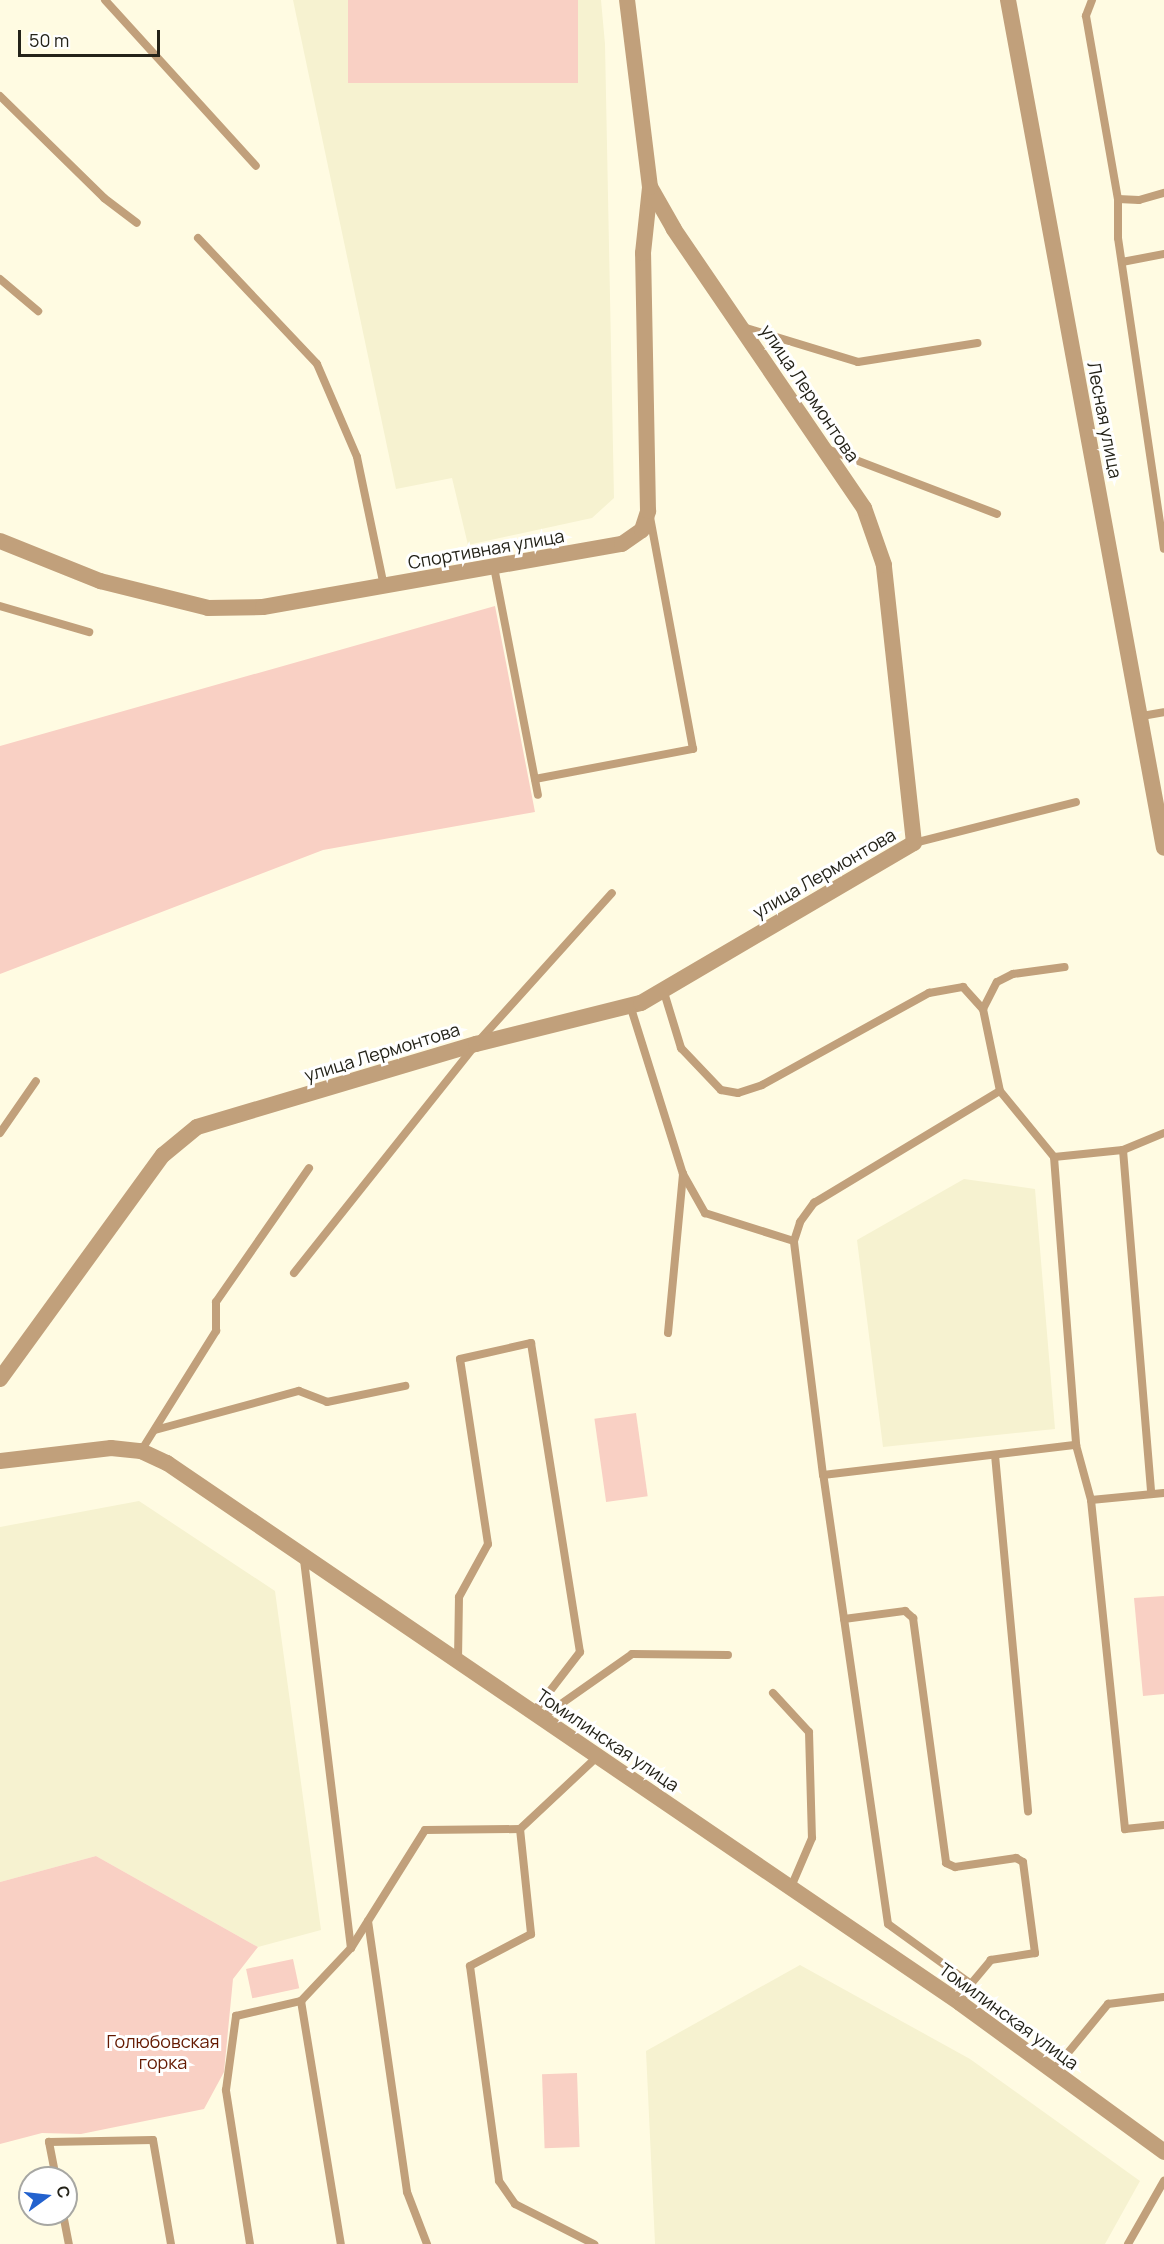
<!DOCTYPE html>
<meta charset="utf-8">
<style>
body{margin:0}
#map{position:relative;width:1164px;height:2244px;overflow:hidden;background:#fffbe2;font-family:Manrope,sans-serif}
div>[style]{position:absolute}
.built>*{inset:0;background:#f6f2d0}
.green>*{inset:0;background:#f9d0c4;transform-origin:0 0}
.service>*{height:8px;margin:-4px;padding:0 4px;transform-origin:4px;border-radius:4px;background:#c1a07b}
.minor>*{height:16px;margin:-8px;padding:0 8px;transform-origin:8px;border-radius:8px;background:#c1a07b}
.tertiary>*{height:16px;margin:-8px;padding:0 8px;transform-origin:8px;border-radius:8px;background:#c1a07b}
span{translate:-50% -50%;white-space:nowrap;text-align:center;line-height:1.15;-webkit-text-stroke:6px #fff;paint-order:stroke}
.street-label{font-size:18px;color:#242319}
.park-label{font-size:18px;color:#641901}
.north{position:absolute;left:18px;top:2166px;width:60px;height:60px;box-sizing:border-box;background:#fff;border:2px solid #a7a7a3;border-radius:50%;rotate:75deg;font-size:16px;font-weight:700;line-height:24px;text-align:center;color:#242319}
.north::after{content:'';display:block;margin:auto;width:21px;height:27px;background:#2362ce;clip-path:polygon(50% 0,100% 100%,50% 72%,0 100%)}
.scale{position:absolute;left:18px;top:30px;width:142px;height:27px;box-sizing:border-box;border:3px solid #242319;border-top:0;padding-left:8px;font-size:18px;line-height:21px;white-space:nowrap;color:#242319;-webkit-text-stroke:4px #fff;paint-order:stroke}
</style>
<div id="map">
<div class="built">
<div style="clip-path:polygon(293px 0,601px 0,605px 44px,614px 498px,592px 518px,468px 545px,452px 478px,396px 489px)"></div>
<div style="clip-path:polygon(964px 1179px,1035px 1189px,1055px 1429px,883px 1447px,857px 1240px)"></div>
<div style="clip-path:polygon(139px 1501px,275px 1591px,321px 1930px,258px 1947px,96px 1856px,0 1882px,0 1527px)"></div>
<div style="clip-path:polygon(800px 1965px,970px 2059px,1140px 2181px,1105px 2244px,655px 2244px,646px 2051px)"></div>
</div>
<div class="green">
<div style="left:348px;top:0;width:230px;height:83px"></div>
<div style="clip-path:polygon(495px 606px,535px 812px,323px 850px,0 974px,0 746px)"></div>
<div style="left:636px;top:1413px;width:84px;height:42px;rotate:82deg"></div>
<div style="clip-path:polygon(1164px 1596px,1164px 1694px,1143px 1696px,1134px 1598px)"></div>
<div style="clip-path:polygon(96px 1856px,258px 1947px,233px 1979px,224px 2072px,204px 2109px,81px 2134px,42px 2133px,0 2144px,0 1882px)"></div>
<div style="left:293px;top:1959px;width:30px;height:48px;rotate:78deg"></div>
<div style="left:577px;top:2073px;width:74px;height:35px;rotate:88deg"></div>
</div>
<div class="service">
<div style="left:105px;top:0;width:224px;rotate:47.7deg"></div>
<div style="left:1092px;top:0;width:17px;rotate:111deg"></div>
<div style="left:1086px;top:16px;width:186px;rotate:80.1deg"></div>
<div style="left:1118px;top:199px;width:21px;rotate:3deg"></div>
<div style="left:1139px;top:200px;width:26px;rotate:-16deg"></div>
<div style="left:0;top:96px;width:146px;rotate:44.4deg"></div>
<div style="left:104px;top:198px;width:41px;rotate:37.1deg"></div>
<div style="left:1118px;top:199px;width:39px;rotate:90deg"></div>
<div style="left:1118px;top:238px;width:314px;rotate:81.6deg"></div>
<div style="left:198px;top:238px;width:173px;rotate:46.6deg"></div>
<div style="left:317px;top:364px;width:101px;rotate:66.7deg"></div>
<div style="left:357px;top:457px;width:132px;rotate:78.2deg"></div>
<div style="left:1122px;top:262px;width:43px;rotate:-10.8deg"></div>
<div style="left:0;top:279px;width:50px;rotate:40.1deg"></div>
<div style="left:743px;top:327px;width:120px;rotate:16.9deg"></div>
<div style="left:858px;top:362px;width:121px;rotate:-9deg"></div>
<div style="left:827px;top:449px;width:182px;rotate:20.9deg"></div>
<div style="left:494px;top:567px;width:232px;rotate:79.1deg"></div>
<div style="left:0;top:606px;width:93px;rotate:16.3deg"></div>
<div style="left:1142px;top:716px;width:22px;rotate:-10deg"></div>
<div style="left:535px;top:779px;width:161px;rotate:-10.8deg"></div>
<div style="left:693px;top:749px;width:236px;rotate:-100.5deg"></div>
<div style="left:914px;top:843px;width:167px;rotate:-14.2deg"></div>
<div style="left:663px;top:989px;width:62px;rotate:73deg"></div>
<div style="left:681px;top:1048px;width:58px;rotate:46.4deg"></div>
<div style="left:721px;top:1090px;width:17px;rotate:10deg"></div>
<div style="left:738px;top:1093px;width:25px;rotate:-18deg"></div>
<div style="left:762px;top:1085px;width:191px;rotate:-28.9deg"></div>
<div style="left:929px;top:993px;width:35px;rotate:-10deg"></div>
<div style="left:963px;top:987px;width:30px;rotate:48deg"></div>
<div style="left:983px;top:1009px;width:84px;rotate:78.3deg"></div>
<div style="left:630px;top:1005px;width:177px;rotate:72.6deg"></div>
<div style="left:983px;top:1009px;width:30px;rotate:-63deg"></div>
<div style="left:997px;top:982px;width:18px;rotate:-27deg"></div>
<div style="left:1013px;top:974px;width:52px;rotate:-7.7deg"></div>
<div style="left:0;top:1133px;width:63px;rotate:-55.3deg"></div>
<div style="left:1123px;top:1150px;width:44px;rotate:-22.5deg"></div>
<div style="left:1054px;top:1157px;width:69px;rotate:-5.8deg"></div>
<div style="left:1123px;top:1150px;width:345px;rotate:85.3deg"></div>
<div style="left:294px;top:1273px;width:293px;rotate:-51.5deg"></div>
<div style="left:476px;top:1044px;width:203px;rotate:-48deg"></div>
<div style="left:668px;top:1333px;width:160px;rotate:-84.6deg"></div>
<div style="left:683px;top:1174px;width:45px;rotate:60.6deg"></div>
<div style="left:705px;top:1213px;width:93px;rotate:17.5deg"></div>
<div style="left:155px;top:1430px;width:149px;rotate:-15.2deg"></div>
<div style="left:299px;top:1391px;width:30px;rotate:21deg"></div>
<div style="left:327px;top:1402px;width:80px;rotate:-11.6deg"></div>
<div style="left:141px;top:1451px;width:142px;rotate:-58deg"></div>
<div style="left:216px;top:1331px;width:29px;rotate:-90deg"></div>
<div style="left:216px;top:1302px;width:163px;rotate:-55.2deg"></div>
<div style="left:995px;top:1455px;width:358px;rotate:84.7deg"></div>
<div style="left:823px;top:1475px;width:255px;rotate:-6.8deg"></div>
<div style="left:1091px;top:1500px;width:73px;rotate:-5.5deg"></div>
<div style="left:304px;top:1560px;width:391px;rotate:83.1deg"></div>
<div style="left:844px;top:1619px;width:62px;rotate:-7.5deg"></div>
<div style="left:905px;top:1611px;width:11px;rotate:41deg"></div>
<div style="left:913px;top:1618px;width:247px;rotate:82.3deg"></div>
<div style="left:946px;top:1863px;width:10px;rotate:24deg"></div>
<div style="left:955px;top:1867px;width:62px;rotate:-8.4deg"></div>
<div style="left:1016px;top:1858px;width:8px;rotate:30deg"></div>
<div style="left:1023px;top:1862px;width:92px;rotate:82.5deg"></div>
<div style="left:1035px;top:1953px;width:45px;rotate:171deg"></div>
<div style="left:991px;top:1960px;width:31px;rotate:130deg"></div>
<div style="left:458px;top:1660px;width:63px;rotate:-89.1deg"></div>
<div style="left:459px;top:1597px;width:60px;rotate:-61.3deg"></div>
<div style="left:488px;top:1544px;width:187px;rotate:-98.6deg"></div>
<div style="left:460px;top:1359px;width:73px;rotate:-12.7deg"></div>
<div style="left:531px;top:1343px;width:313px;rotate:81deg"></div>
<div style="left:580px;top:1652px;width:77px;rotate:127.6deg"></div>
<div style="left:773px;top:1693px;width:53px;rotate:47.3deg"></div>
<div style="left:809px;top:1732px;width:106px;rotate:88.4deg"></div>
<div style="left:812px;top:1838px;width:53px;rotate:113.2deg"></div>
<div style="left:541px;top:1718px;width:111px;rotate:-35.1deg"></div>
<div style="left:632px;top:1654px;width:96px;rotate:0.6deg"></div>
<div style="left:520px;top:1829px;width:106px;rotate:84deg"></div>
<div style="left:531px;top:1934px;width:69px;rotate:152.3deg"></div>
<div style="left:470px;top:1966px;width:217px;rotate:82.3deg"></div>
<div style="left:499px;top:2181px;width:28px;rotate:55deg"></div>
<div style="left:515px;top:2204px;width:89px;rotate:26.9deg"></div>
<div style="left:368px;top:1921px;width:274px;rotate:81.8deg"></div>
<div style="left:407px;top:2192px;width:56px;rotate:69deg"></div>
<div style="left:301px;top:2001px;width:246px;rotate:80.7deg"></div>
<div style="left:960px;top:2003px;width:22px;rotate:-60deg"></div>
<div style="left:971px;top:1984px;width:102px;rotate:-144.1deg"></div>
<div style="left:888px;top:1924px;width:454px;rotate:-98.2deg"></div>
<div style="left:823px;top:1475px;width:236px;rotate:-97.1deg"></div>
<div style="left:794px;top:1241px;width:20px;rotate:-72deg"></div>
<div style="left:800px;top:1222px;width:24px;rotate:-54deg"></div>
<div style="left:814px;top:1203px;width:217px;rotate:-31.1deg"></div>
<div style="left:1000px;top:1091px;width:85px;rotate:50.7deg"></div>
<div style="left:1054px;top:1157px;width:289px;rotate:85.6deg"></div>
<div style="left:1076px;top:1445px;width:57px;rotate:74.7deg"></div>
<div style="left:1091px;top:1500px;width:331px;rotate:84.1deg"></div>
<div style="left:1125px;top:1829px;width:39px;rotate:-6deg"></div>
<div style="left:1053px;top:2071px;width:87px;rotate:-50.6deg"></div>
<div style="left:1108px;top:2004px;width:56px;rotate:-7.1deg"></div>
<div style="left:56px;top:2178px;width:37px;rotate:-101deg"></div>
<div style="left:49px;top:2142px;width:104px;rotate:-1.1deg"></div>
<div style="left:153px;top:2140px;width:106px;rotate:80.2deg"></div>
<div style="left:63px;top:2214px;width:31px;rotate:79deg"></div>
<div style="left:250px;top:2244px;width:156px;rotate:-98.9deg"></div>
<div style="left:226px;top:2090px;width:75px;rotate:-82.3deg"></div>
<div style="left:236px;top:2016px;width:67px;rotate:-13deg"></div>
<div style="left:301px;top:2001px;width:73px;rotate:-46.7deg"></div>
<div style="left:351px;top:1948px;width:139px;rotate:-57.9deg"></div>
<div style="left:425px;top:1830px;width:95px;rotate:-0.6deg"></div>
<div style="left:520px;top:1829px;width:107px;rotate:-43.1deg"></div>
<div style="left:1128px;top:2244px;width:73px;rotate:-60.3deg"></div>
</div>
<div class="minor">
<div style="left:0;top:541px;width:108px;rotate:21.8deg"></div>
<div style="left:100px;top:581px;width:111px;rotate:14deg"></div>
<div style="left:208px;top:608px;width:55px;rotate:-1deg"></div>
<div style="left:263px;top:607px;width:364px;rotate:-10deg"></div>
<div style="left:622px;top:544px;width:24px;rotate:-35deg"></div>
<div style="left:642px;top:530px;width:20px;rotate:-72deg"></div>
<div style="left:648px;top:511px;width:258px;rotate:-91.1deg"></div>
<div style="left:643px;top:253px;width:66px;rotate:-83.9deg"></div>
<div style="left:0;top:1379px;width:277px;rotate:-54deg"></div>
<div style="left:163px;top:1155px;width:44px;rotate:-39.5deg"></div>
<div style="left:197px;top:1127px;width:291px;rotate:-16.6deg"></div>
<div style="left:476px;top:1044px;width:170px;rotate:-14deg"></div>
<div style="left:641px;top:1003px;width:316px;rotate:-30.4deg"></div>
<div style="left:914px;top:843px;width:280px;rotate:-96.2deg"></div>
<div style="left:884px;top:565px;width:60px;rotate:-109.3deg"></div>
<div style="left:864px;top:508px;width:338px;rotate:-124.3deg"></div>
<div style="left:674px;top:229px;width:48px;rotate:-119.7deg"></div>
<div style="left:650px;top:187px;width:188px;rotate:-97deg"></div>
</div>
<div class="tertiary">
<div style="left:1008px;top:0;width:862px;rotate:79.58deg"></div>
<div style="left:0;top:1461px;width:112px;rotate:-6.7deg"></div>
<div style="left:111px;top:1448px;width:30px;rotate:6deg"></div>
<div style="left:141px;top:1451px;width:29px;rotate:25deg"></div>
<div style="left:167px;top:1463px;width:959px;rotate:34.25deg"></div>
<div style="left:960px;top:2003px;width:253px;rotate:36.1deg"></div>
</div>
<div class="street-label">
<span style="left:810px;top:393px;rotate:56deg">улица Лермонтова</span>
<span style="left:1105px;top:420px;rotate:79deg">Лесная улица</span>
<span style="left:486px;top:549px;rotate:-10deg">Спортивная улица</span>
<span style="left:824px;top:873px;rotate:-30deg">улица Лермонтова</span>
<span style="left:382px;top:1052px;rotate:-17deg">улица Лермонтова</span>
<span style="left:608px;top:1740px;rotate:34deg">Томилинская улица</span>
<span style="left:1009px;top:2016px;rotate:36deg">Томилинская улица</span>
</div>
<div class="park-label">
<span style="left:163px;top:2052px">Голюбовская<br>горка</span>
</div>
<div class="north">С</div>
<div class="scale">50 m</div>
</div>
